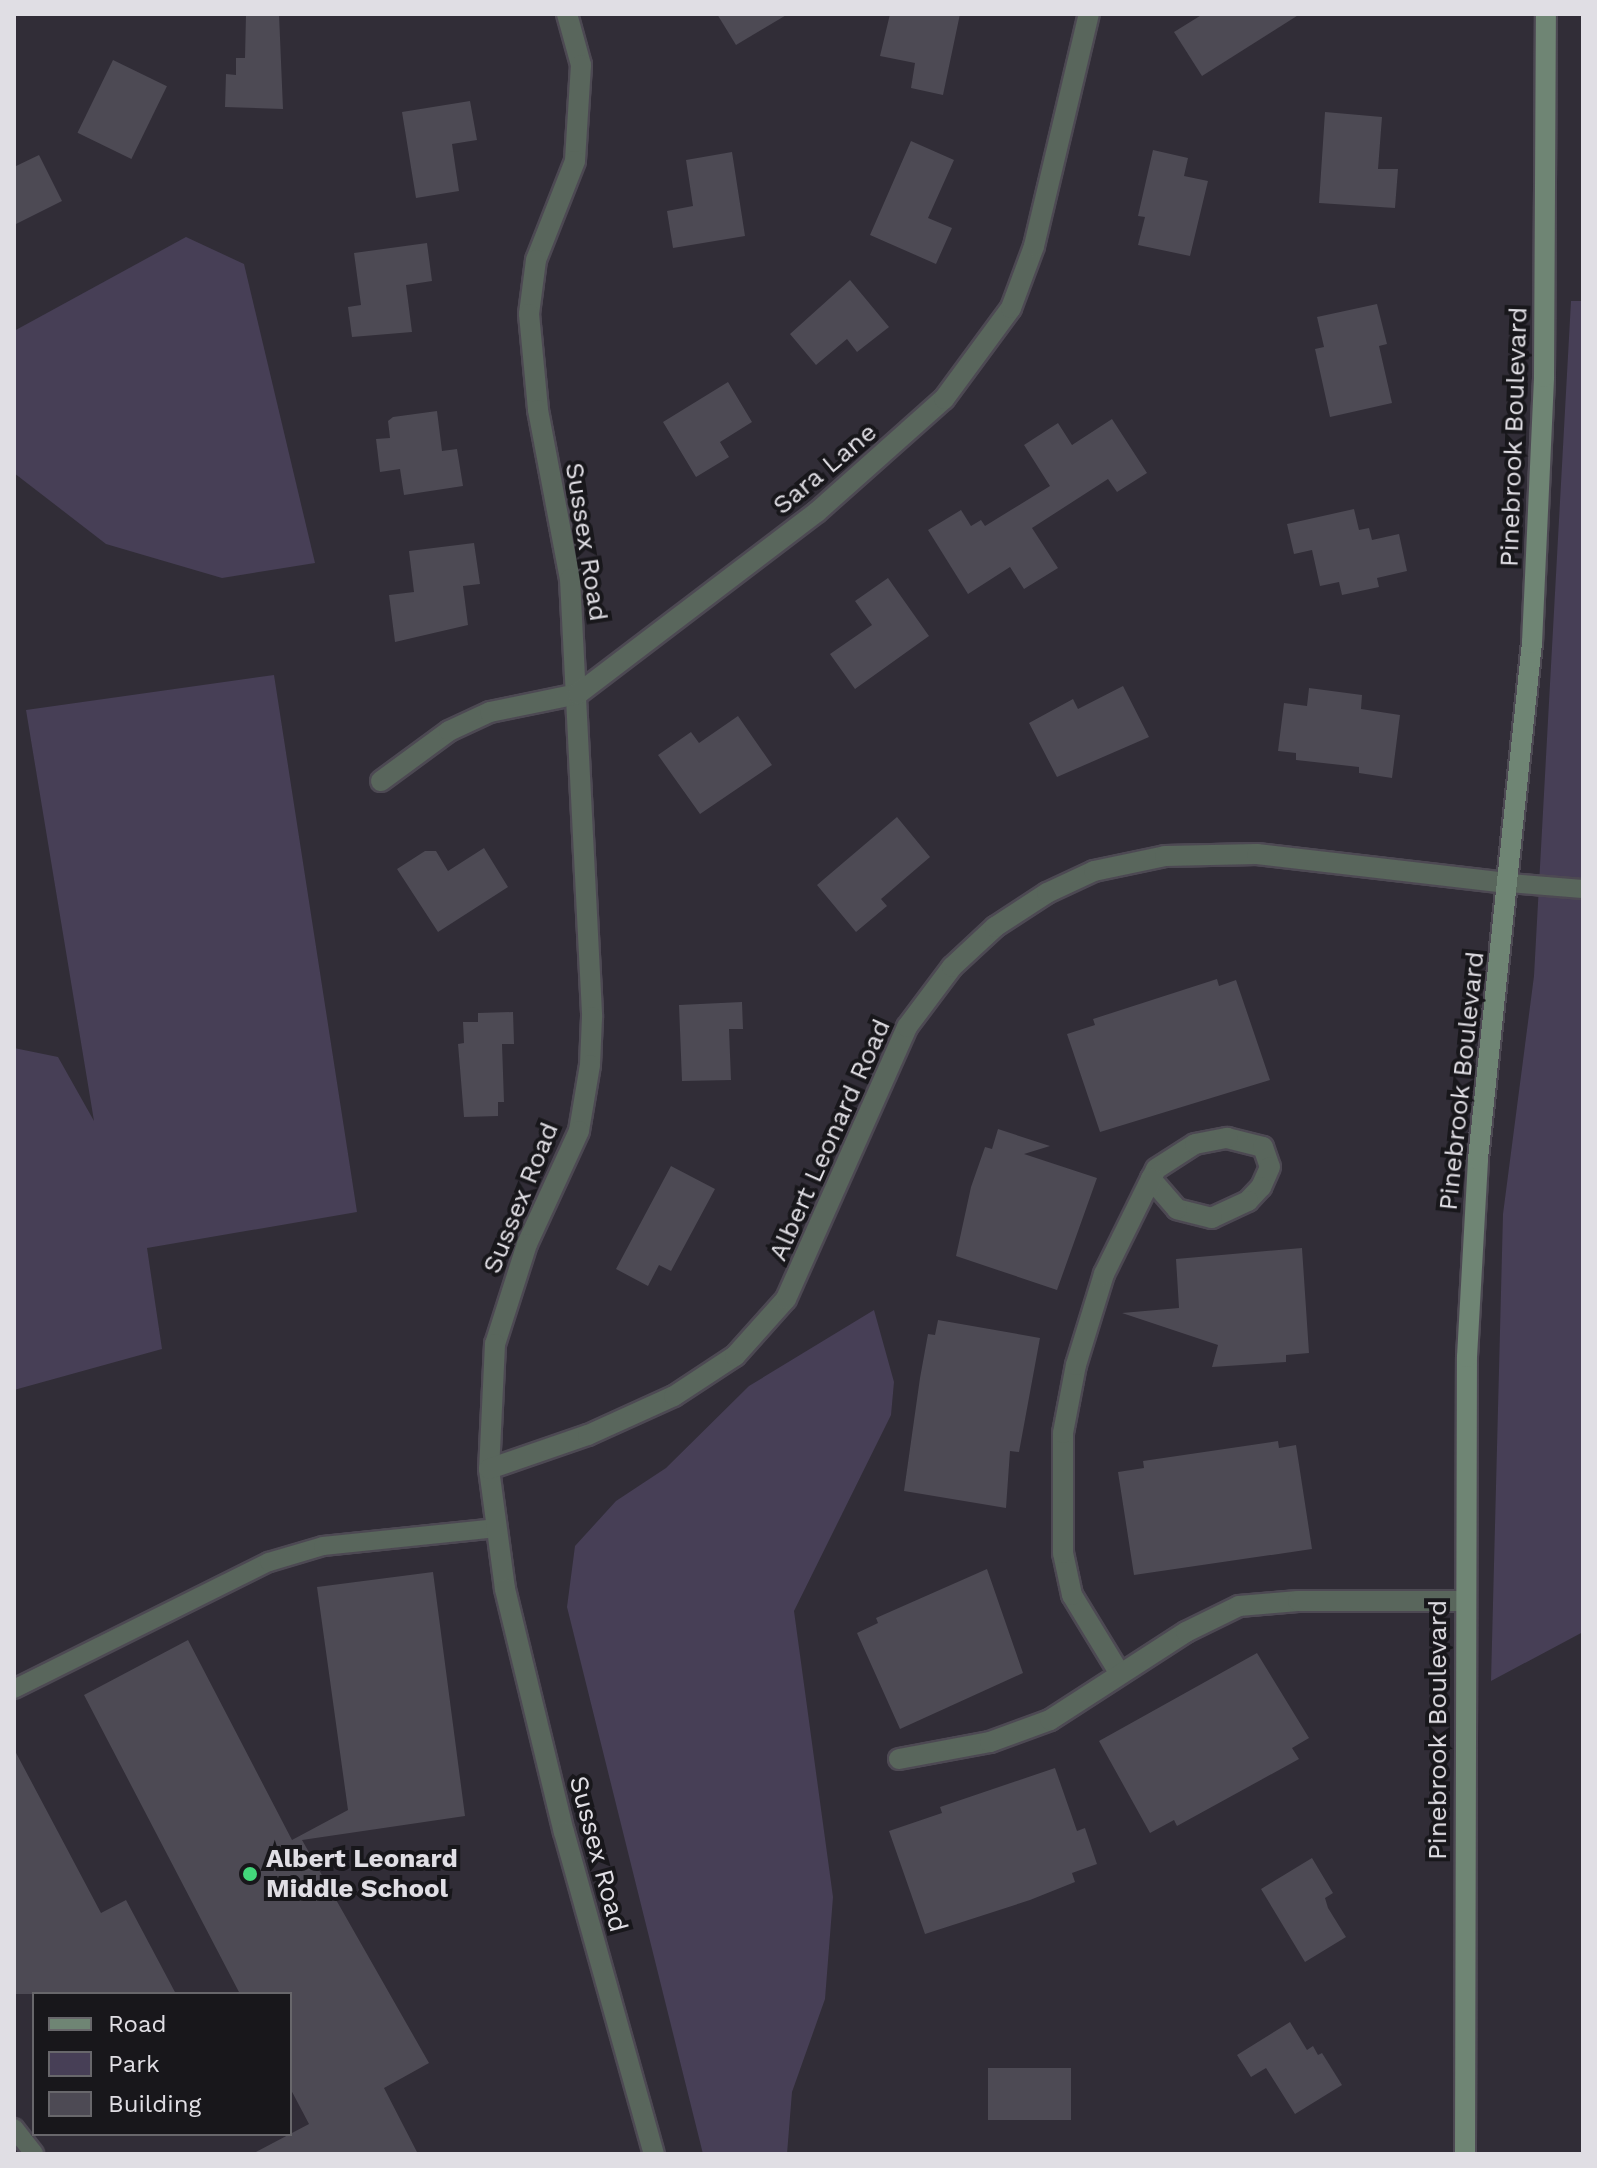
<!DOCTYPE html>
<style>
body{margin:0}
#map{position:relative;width:1597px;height:2168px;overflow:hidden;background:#312d37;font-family:"Work Sans",sans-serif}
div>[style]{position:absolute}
.green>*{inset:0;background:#473f56}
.building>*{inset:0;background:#4d4a54;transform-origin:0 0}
.roads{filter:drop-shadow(2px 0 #4d4953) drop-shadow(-2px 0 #4d4953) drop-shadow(0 2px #4d4953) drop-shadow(0 -2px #4d4953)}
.lane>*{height:18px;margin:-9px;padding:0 9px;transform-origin:9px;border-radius:9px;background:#59665c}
.street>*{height:20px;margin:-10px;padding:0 10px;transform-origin:10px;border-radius:10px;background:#59665c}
.secondary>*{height:20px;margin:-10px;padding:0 10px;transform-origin:10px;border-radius:10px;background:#6f8574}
.dots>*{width:22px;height:22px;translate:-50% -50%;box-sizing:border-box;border:4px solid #18171b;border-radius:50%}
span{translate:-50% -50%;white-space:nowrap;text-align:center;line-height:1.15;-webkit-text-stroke:8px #18171b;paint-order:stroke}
.street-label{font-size:26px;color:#e0dee4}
.poi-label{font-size:26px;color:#e0dee4;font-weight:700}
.left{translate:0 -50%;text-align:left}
.frame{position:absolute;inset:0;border:16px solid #e0dee4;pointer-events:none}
.legend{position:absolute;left:32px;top:1992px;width:260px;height:144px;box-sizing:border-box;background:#18171b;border:2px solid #68676b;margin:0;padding:10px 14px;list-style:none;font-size:24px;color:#e0dee4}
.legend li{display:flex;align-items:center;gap:16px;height:40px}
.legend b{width:40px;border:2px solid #68676b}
</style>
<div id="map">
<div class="green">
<div style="clip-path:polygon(186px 237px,244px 264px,315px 563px,222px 578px,106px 544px,14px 473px,14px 331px)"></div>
<div style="clip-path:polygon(1571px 301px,1583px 301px,1583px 1632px,1491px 1681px,1503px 1214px,1534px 976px)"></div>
<div style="clip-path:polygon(274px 675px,357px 1212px,147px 1248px,162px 1349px,14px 1390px,14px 1048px,58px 1057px,94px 1121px,26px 710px)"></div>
<div style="clip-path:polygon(874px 1310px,894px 1382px,891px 1415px,794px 1611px,833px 1897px,825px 1999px,792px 2092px,787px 2154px,703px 2154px,567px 1607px,575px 1546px,616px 1501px,666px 1468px,749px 1386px)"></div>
</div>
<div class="building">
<div style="clip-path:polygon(246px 14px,279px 14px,283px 109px,225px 107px,226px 74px,236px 75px,236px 58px,245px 58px)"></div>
<div style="clip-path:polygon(717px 14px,788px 14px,736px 45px)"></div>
<div style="clip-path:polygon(890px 14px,960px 14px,943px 95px,911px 88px,915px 63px,880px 56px)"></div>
<div style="clip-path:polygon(1203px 14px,1300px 14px,1202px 76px,1174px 32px)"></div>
<div style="left:113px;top:60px;width:60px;height:81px;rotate:26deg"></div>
<div style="clip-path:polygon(470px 101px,477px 140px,452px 144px,459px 191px,416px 198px,402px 112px)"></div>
<div style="clip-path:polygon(1325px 112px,1382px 117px,1378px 169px,1398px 169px,1395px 208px,1319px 203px)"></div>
<div style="clip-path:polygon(911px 141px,954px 160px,928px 218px,952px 228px,936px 264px,870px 235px)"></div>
<div style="clip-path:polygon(1153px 150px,1188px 158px,1184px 176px,1208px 181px,1190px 256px,1138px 245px,1145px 217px,1138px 216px)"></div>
<div style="clip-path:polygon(732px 152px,745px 236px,673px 248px,667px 211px,693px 206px,686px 160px)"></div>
<div style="clip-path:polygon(39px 155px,62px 201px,14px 225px,14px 167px)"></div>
<div style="clip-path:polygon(427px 243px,432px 281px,406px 285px,412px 332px,352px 337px,348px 307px,361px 305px,354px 253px)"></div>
<div style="clip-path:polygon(850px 280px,889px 327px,857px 352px,847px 339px,816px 365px,790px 334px)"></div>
<div style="clip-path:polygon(1377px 304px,1387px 344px,1379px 346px,1392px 403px,1330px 417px,1315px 349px,1324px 347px,1317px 317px)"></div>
<div style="clip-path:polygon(728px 382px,752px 422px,720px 442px,729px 457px,696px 477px,663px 422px)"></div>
<div style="clip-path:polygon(437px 411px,442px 451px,457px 449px,463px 486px,404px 495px,400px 469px,380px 472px,376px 439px,390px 438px,388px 421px,393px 417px)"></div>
<div style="clip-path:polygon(1112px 419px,1147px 473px,1117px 492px,1108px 479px,1032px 528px,1058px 568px,1024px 589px,1010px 567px,968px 594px,928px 530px,961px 510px,971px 526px,981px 520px,985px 526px,1050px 486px,1024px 445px,1058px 423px,1072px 445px)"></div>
<div style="clip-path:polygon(1354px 509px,1359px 530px,1369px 528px,1372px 540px,1399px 534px,1407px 571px,1377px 578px,1379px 587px,1342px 595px,1339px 582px,1320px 586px,1312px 550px,1294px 554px,1287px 524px)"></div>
<div style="clip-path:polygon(474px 543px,480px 584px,463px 586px,468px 625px,395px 642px,389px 595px,414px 592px,409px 551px)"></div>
<div style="clip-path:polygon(888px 578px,929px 636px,855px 689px,830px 654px,872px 625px,855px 601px)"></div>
<div style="clip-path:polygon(1123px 686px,1149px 737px,1057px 777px,1029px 723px,1073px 699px,1078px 709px)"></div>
<div style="clip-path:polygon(1309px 688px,1362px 695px,1361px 709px,1400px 715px,1392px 778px,1359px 773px,1359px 767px,1296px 760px,1296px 753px,1278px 751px,1284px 703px,1307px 706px)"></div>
<div style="clip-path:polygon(738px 716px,772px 765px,700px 814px,658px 755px,691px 732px,699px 743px)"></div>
<div style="clip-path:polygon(897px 817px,930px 857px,881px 899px,887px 906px,856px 932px,817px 885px)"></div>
<div style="clip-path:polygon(484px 848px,508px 887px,438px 932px,397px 869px,425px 851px,436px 851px,448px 871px)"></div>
<div style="clip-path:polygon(1217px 979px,1219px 986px,1236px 980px,1270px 1080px,1100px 1132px,1067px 1034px,1095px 1025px,1093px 1019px)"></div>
<div style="clip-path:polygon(742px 1002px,743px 1029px,729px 1029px,731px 1080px,682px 1081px,679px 1005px)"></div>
<div style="clip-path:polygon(513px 1012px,514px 1044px,502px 1044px,504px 1102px,498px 1102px,498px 1116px,464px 1117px,458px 1044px,464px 1043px,463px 1022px,478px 1022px,478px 1013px)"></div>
<div style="clip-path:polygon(998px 1129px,1050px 1146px,1024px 1154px,1097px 1178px,1057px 1290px,956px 1256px,971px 1187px,985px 1147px,992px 1149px)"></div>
<div style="clip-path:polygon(671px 1166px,715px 1189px,671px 1271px,659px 1265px,648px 1286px,616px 1269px)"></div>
<div style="clip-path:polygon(1302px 1248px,1309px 1353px,1286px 1355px,1286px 1362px,1212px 1367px,1218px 1345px,1122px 1313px,1179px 1308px,1176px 1259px)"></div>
<div style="clip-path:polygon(938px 1320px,1040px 1338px,1019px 1452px,1010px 1451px,1006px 1508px,904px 1491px,920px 1378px,928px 1334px,935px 1335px)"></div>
<div style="clip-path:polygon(1278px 1441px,1279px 1448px,1296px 1445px,1312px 1549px,1134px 1575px,1118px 1472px,1144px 1468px,1143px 1461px)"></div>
<div style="clip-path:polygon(987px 1569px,1023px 1673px,900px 1729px,857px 1633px,878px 1623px,876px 1618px)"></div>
<div style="clip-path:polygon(433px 1572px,465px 1816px,302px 1840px,429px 2063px,384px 2088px,418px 2154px,252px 2154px,309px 2124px,290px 2088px,290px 1994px,240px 1994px,84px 1695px,188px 1640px,292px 1840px,348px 1810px,317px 1587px)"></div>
<div style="clip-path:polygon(1257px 1653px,1309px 1738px,1292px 1748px,1299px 1759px,1177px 1826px,1174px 1820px,1150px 1833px,1099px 1741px)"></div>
<div style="clip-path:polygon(14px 1749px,101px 1913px,126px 1900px,176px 1994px,14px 1994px)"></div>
<div style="clip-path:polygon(1055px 1768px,1077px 1831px,1085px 1828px,1097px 1864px,1072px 1873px,1075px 1882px,1030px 1900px,925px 1934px,889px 1831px,942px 1813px,940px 1807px)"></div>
<div style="clip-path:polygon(1312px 1858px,1333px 1893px,1325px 1898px,1328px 1908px,1346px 1937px,1305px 1962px,1261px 1889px)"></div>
<div style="clip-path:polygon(1290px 2022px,1307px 2050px,1313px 2046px,1318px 2055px,1322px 2053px,1342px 2085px,1295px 2114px,1266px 2068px,1251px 2077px,1237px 2055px)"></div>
<div style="left:988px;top:2068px;width:83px;height:52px"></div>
</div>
<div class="roads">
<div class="lane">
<div style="left:1509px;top:883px;width:74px;rotate:4.6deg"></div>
<div style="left:14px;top:1689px;width:285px;rotate:-26.5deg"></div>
<div style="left:269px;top:1562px;width:56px;rotate:-16.5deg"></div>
<div style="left:323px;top:1546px;width:175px;rotate:-5.9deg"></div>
<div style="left:14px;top:2128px;width:33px;rotate:52deg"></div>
</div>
<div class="street">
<div style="left:567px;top:14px;width:53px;rotate:74.6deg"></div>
<div style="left:581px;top:65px;width:96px;rotate:93.6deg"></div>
<div style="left:575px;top:161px;width:106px;rotate:111.5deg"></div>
<div style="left:536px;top:260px;width:54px;rotate:97.4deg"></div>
<div style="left:529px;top:314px;width:96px;rotate:84.6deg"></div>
<div style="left:538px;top:410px;width:172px;rotate:79.3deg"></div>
<div style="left:570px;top:579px;width:439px;rotate:87.1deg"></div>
<div style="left:592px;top:1017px;width:48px;rotate:92.4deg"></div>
<div style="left:590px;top:1065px;width:67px;rotate:99.5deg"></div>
<div style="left:579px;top:1131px;width:124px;rotate:114.7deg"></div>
<div style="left:527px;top:1244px;width:105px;rotate:107.7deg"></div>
<div style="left:495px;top:1344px;width:125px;rotate:92.7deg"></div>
<div style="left:489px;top:1469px;width:121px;rotate:82.4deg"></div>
<div style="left:505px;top:1589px;width:250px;rotate:76.4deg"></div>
<div style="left:564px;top:1832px;width:334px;rotate:74.4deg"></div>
<div style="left:381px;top:781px;width:84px;rotate:-36.3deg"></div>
<div style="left:449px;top:731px;width:45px;rotate:-24.9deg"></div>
<div style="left:490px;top:712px;width:90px;rotate:-11.6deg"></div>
<div style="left:578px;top:694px;width:300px;rotate:-37.3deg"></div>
<div style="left:817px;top:512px;width:170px;rotate:-41.7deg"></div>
<div style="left:944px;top:399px;width:113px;rotate:-53.6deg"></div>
<div style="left:1011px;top:308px;width:66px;rotate:-69.6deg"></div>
<div style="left:1034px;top:246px;width:238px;rotate:-76.7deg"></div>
<div style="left:1227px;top:1138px;width:37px;rotate:14deg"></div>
<div style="left:1263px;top:1147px;width:21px;rotate:71deg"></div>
<div style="left:1270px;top:1167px;width:22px;rotate:114deg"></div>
<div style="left:1261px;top:1187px;width:19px;rotate:133deg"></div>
<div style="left:1248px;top:1201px;width:40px;rotate:155deg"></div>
<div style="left:1212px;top:1218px;width:36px;rotate:-166deg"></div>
<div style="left:1177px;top:1209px;width:40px;rotate:-131deg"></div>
<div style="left:1151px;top:1179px;width:11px;rotate:-63deg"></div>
<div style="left:1156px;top:1169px;width:46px;rotate:-32.7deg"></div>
<div style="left:1195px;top:1144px;width:33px;rotate:-11deg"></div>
<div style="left:489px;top:1469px;width:105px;rotate:-19deg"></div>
<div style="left:588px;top:1435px;width:94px;rotate:-24.4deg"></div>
<div style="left:674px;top:1396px;width:73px;rotate:-33.3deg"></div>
<div style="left:735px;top:1356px;width:76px;rotate:-48.2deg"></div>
<div style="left:786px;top:1299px;width:298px;rotate:-66deg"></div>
<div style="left:907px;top:1027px;width:75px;rotate:-53.1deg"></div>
<div style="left:952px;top:967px;width:59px;rotate:-42.9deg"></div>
<div style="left:995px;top:927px;width:62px;rotate:-33.2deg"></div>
<div style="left:1047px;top:893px;width:52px;rotate:-25.1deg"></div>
<div style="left:1094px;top:871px;width:73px;rotate:-11.9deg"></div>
<div style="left:1165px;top:856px;width:92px;rotate:-1.2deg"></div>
<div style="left:1257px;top:854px;width:254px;rotate:6.6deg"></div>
<div style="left:1120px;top:1674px;width:92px;rotate:-121.3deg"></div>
<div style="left:1072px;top:1595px;width:43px;rotate:-102.1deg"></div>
<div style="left:1063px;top:1553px;width:120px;rotate:-90deg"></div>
<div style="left:1063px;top:1433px;width:69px;rotate:-79.2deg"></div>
<div style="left:1076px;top:1365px;width:95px;rotate:-72.9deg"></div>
<div style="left:1104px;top:1274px;width:106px;rotate:-63.7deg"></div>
<div style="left:899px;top:1759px;width:93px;rotate:-10.6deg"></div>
<div style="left:990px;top:1742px;width:64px;rotate:-20.1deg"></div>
<div style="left:1050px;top:1720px;width:162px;rotate:-32.9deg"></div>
<div style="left:1186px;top:1632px;width:59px;rotate:-26.1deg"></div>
<div style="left:1239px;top:1606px;width:59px;rotate:-4.8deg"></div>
<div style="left:1298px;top:1601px;width:165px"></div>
</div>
<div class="secondary">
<div style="left:1465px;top:2154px;width:797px;rotate:-89.86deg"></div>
<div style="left:1467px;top:1357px;width:198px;rotate:-86.8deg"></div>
<div style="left:1478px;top:1159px;width:519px;rotate:-84.03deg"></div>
<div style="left:1532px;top:643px;width:266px;rotate:-87.4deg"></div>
<div style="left:1544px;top:377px;width:363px;rotate:-89.7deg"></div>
</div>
</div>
<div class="dots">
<div style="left:250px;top:1874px;background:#43d77b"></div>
</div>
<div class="street-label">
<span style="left:1514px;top:437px;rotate:-88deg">Pinebrook Boulevard</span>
<span style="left:825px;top:469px;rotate:-40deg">Sara Lane</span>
<span style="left:586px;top:542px;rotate:81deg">Sussex Road</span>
<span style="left:1462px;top:1081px;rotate:-84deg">Pinebrook Boulevard</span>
<span style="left:830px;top:1140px;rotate:-66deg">Albert Leonard Road</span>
<span style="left:521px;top:1198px;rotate:-68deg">Sussex Road</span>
<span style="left:1438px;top:1730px;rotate:-90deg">Pinebrook Boulevard</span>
<span style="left:598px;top:1854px;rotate:75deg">Sussex Road</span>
</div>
<div class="poi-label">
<span class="left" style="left:266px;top:1874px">Albert Leonard<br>Middle School</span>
</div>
<div class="frame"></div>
<ul class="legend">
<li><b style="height:10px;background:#6f8574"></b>Road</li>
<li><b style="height:22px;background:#473f56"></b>Park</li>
<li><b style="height:22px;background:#4d4a54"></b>Building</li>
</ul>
</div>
